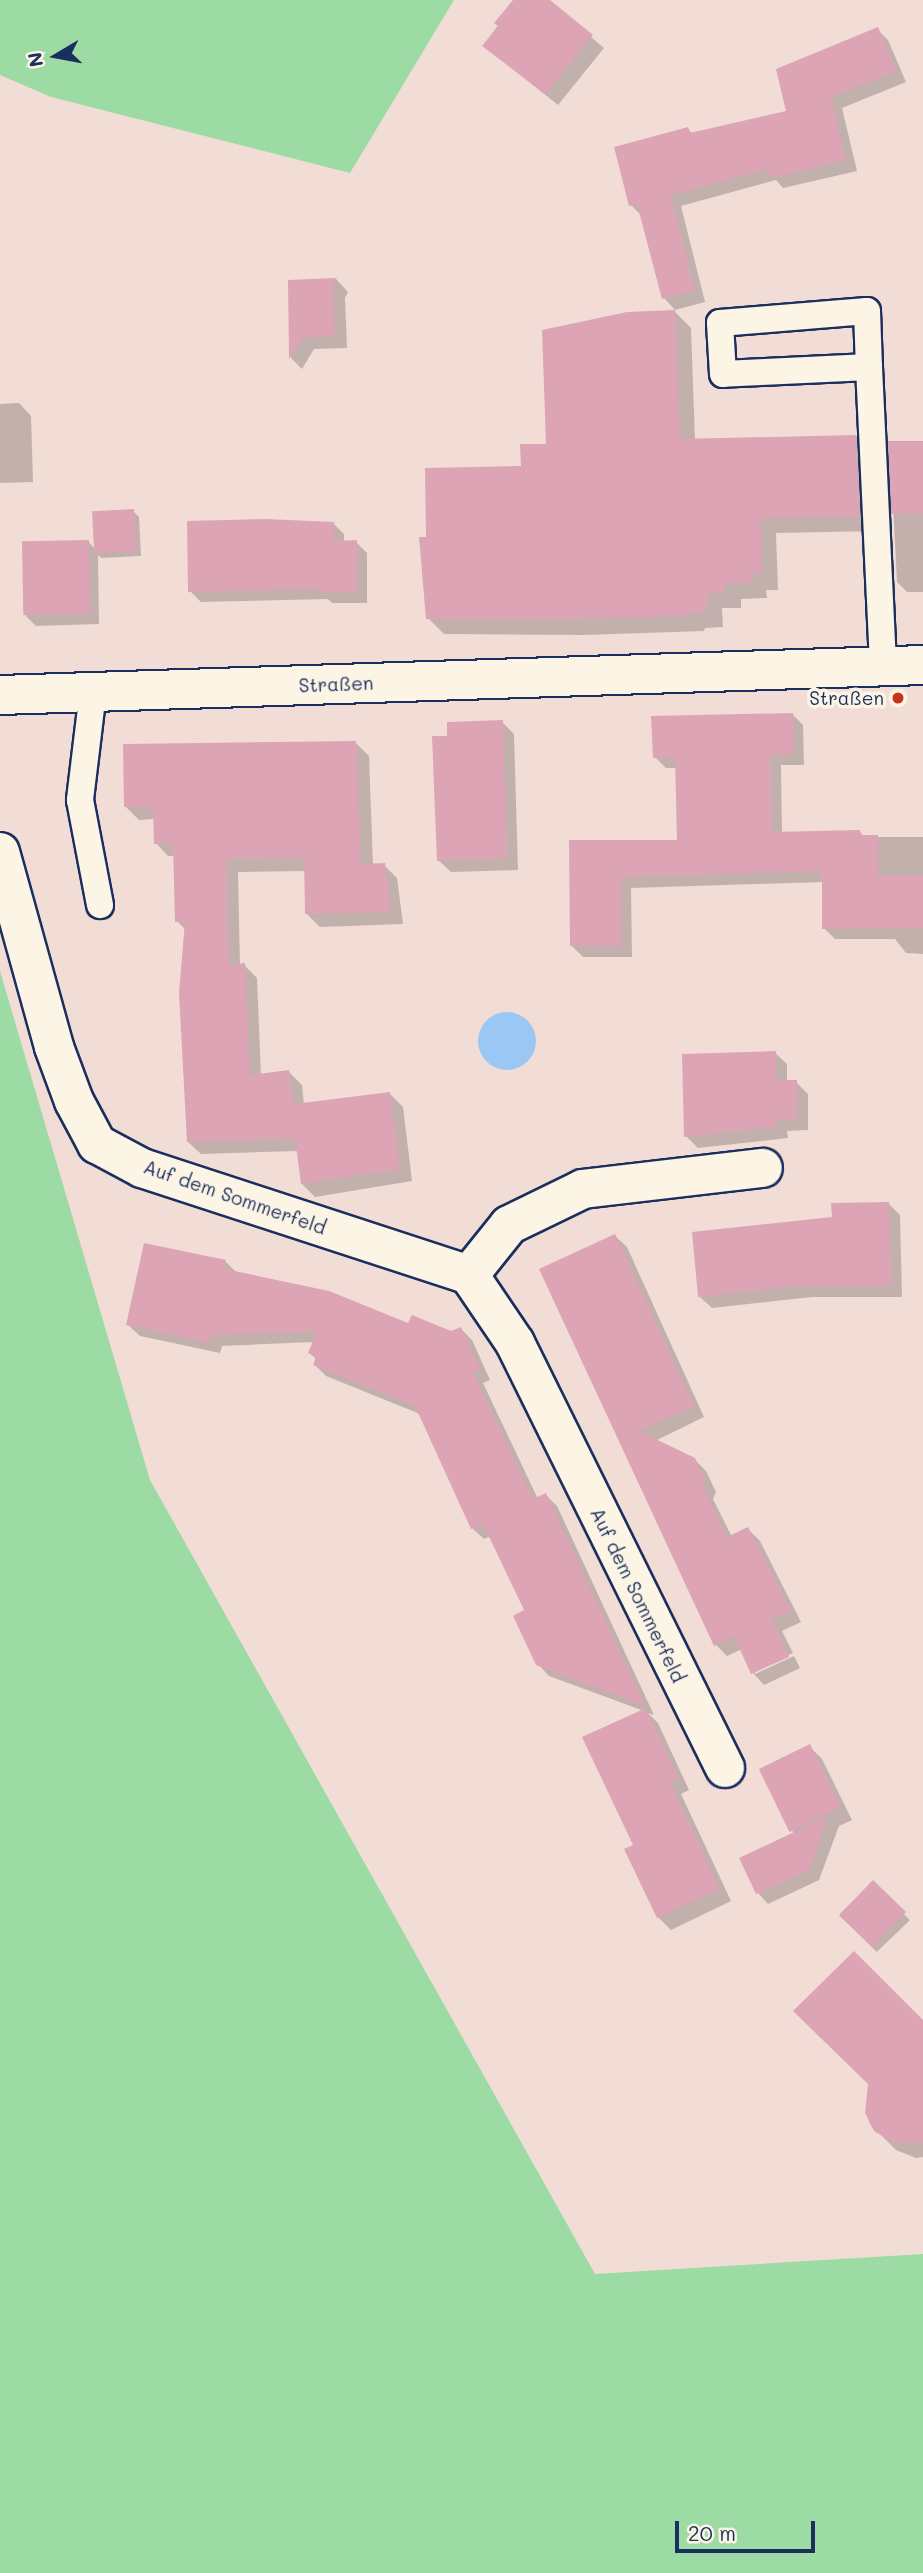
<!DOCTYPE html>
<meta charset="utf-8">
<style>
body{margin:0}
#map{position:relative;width:923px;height:2573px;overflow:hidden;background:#f2ddd6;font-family:Mali,sans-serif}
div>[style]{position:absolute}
.green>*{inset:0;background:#9cdba3}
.water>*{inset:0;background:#9bc7f5}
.round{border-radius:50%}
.shadow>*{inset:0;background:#0003;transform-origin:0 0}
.building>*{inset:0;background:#dca4b4;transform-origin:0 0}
.roads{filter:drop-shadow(2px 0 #1b2f5e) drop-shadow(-2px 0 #1b2f5e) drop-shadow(0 2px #1b2f5e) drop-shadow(0 -2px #1b2f5e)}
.lane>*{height:26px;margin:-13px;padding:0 13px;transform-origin:13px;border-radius:13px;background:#fcf5e5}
.street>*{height:38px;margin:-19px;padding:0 19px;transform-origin:19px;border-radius:19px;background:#fcf5e5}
.secondary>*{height:38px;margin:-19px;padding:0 19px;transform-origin:19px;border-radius:19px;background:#fcf5e5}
.dots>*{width:19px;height:19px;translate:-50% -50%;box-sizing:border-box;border:4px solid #fcf5e5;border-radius:50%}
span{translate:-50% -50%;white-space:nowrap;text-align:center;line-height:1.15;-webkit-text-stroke:7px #fcf5e5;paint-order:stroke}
.street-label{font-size:19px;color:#1b2f5e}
.poi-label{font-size:19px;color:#1b2f5e}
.right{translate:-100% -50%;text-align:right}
.north{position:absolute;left:21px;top:21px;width:70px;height:70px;-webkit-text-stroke:5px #fcf5e5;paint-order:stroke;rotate:260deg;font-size:19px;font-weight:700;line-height:28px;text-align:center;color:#1b2f5e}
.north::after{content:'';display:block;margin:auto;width:24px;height:32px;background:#1b2f5e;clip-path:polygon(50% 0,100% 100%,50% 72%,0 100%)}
.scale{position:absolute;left:675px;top:2521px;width:140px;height:32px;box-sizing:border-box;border:4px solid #1b2f5e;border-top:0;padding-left:9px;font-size:21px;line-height:24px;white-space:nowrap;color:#1b2f5e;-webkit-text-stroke:5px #fcf5e5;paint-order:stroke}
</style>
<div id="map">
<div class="green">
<div style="clip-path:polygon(0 0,454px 0,350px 173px,51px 97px,0 75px)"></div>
<div style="clip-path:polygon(0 971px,150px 1480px,595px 2274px,923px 2254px,923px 2573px,0 2573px)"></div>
</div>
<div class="water">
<div class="round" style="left:478px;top:1012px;width:58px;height:58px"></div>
</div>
<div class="shadow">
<div style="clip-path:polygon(515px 0,547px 0,604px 48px,558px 105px,484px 46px)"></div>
<div style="clip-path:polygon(877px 29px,888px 40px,906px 82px,842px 108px,857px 171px,783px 188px,776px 180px,681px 206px,705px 302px,675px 310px,664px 298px,642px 216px,631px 205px,688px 129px,693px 134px,788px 113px)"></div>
<div style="clip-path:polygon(337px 280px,348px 292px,345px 298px,347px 348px,314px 349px,302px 369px,291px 358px,289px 282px)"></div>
<div style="clip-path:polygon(675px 312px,691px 328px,695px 440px,856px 436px,872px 452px,875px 531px,776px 533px,778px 590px,766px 590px,767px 598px,741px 599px,741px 608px,722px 608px,723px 627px,705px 628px,704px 631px,584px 635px,444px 634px,428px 618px,428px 539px,548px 445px)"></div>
<div style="clip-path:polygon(19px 403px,31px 416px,33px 482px,0 483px,0 404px)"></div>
<div style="clip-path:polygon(923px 443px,923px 592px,907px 592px,897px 582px,890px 444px)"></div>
<div style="clip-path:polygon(133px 511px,139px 517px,141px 556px,101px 558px,98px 555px,99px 624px,36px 626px,26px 616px,88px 541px,95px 549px)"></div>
<div style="clip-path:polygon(333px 523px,344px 534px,344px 542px,356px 542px,367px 553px,367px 603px,332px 603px,328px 599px,201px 602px,190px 591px)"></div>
<div style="clip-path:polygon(792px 714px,803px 725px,804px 765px,781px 765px,782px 833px,860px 832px,864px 837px,923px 837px,923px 954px,906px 953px,895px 939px,835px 939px,824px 928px,824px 882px,631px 888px,632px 957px,583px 957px,572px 946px,571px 842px,679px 842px,677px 768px,666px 768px,655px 757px)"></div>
<div style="clip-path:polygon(502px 722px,514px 734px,518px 870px,451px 872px,438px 860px,449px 737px)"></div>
<div style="clip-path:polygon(356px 743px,369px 756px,373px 865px,384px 865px,397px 878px,403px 924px,320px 927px,307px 914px,306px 871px,238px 872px,240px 966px,244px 965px,257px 978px,261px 1075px,289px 1072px,302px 1085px,304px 1105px,390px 1094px,403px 1107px,412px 1181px,315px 1197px,302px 1184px,298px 1151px,201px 1154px,188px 1142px,186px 930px,177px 921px,175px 856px,168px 856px,156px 843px,155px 819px,139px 820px,126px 807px)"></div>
<div style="clip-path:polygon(775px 1053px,787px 1064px,787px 1082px,796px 1082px,808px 1094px,808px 1130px,787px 1131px,788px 1138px,698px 1148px,686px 1136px)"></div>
<div style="clip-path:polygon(889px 1204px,900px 1215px,902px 1297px,812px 1297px,712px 1308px,700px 1297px,833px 1218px)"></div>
<div style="clip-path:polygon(615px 1236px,627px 1247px,704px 1417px,655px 1441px,694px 1459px,706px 1471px,716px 1492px,713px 1499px,732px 1537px,748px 1529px,760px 1541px,801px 1622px,782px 1631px,793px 1653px,755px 1671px,755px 1674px,794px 1656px,800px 1668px,764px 1685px,753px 1673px,742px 1649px,727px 1656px,716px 1645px,541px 1270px)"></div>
<div style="clip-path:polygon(226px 1262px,237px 1273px,409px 1325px,451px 1333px,461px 1329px,472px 1340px,490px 1380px,483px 1383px,538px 1499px,546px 1495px,557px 1506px,654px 1715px,648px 1713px,658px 1723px,689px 1790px,681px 1794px,731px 1901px,671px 1930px,658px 1917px,627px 1850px,636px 1846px,644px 1711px,549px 1676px,538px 1664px,526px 1611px,491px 1536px,484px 1539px,472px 1528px,420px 1414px,326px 1376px,315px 1365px,317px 1360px,310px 1353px,314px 1342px,222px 1346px,220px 1353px,140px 1336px,128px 1325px)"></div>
<div style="clip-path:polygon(809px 1746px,822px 1759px,852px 1820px,839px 1826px,819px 1880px,768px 1904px,758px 1893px,741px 1858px,794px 1834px,762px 1769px)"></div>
<div style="left:873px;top:1882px;width:53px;height:46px;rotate:46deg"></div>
<div style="clip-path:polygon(923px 2022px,923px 2157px,916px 2158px,896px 2150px,870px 2124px,867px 2107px)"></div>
</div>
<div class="building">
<div style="clip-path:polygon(513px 0,550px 0,593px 35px,545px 94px,482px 46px,498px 26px,494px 23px)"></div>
<div style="clip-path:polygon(878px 27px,896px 71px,831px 97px,846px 160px,771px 178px,768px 169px,671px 195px,695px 291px,662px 299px,637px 204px,629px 206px,614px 147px,688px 127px,690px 133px,786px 111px,776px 69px)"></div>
<div style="clip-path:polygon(337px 278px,333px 285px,335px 336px,302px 338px,289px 359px,288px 280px)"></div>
<div style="clip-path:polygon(675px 310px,680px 439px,856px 435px,860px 516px,761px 518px,762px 574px,751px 574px,752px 583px,725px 583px,725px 593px,707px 593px,707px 611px,689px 612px,689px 616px,567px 619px,426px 619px,419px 537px,426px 537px,425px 468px,521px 466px,520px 444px,546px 444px,542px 330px,627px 312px)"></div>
<div style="left:923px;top:441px;width:73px;height:35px;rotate:90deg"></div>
<div style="left:134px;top:509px;width:42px;height:42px;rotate:87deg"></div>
<div style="clip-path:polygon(266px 519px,334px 522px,334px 541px,357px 540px,357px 592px,319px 593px,319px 589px,188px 592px,187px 521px)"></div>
<div style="left:89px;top:540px;width:74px;height:67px;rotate:89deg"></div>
<div style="clip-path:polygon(793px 713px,793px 754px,770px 755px,772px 832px,860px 830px,861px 835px,878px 835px,878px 876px,923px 876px,923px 928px,822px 929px,822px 871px,621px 877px,622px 946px,570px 946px,569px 840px,677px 840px,675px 757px,653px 758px,651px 716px)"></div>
<div style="clip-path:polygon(503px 720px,507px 858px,437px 861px,432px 736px,447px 736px,447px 722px)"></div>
<div style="clip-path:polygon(356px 741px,361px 864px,385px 863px,391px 912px,305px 914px,304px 858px,226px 859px,228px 965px,245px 963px,250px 1075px,289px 1070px,294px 1104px,390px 1092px,400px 1169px,301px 1184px,295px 1138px,187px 1142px,179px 993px,185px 921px,175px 922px,173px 843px,154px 844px,153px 807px,124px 807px,123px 744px)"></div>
<div style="clip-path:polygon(776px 1051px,776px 1080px,797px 1080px,797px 1119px,776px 1120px,777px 1127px,684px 1137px,682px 1054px)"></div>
<div style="clip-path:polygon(889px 1202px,891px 1286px,799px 1286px,698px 1297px,692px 1232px,832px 1217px,831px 1203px)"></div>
<div style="clip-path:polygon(615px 1234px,694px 1406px,639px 1431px,695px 1458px,705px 1479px,703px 1486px,727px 1537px,748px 1527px,791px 1610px,772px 1619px,789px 1657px,751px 1674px,734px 1636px,714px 1646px,539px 1269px)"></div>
<div style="clip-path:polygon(144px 1243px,226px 1260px,225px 1269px,329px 1291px,408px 1323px,412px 1315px,451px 1331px,461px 1327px,480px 1368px,473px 1372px,533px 1499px,546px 1493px,645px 1706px,536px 1665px,513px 1616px,524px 1610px,483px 1524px,471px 1529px,415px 1406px,313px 1365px,316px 1357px,308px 1353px,317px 1331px,211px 1335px,209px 1343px,126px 1325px)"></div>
<div style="clip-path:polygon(646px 1708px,678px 1778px,670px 1782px,720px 1889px,657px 1918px,624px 1849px,633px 1845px,582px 1737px)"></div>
<div style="left:810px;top:1744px;width:70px;height:57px;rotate:64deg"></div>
<div style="clip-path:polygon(828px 1816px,809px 1870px,756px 1894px,739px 1858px)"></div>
<div style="left:873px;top:1880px;width:46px;height:49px;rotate:44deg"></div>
<div style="clip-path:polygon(854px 1951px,923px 2020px,923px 2143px,893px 2142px,874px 2131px,865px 2113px,868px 2084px,793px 2011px)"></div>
</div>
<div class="roads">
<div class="lane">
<div style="left:867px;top:311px;width:56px;rotate:88deg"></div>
<div style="left:869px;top:367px;width:146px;rotate:177.3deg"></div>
<div style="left:723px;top:374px;width:51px;rotate:-93.4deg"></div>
<div style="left:720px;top:323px;width:147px;rotate:-4.7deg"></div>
<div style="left:869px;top:367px;width:299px;rotate:87.3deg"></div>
<div style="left:93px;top:692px;width:109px;rotate:96.9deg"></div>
<div style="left:80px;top:800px;width:107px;rotate:79.2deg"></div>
</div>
<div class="street">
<div style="left:0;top:852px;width:202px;rotate:74.5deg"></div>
<div style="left:54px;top:1047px;width:58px;rotate:69.7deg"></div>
<div style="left:74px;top:1101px;width:49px;rotate:61.9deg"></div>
<div style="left:97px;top:1144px;width:51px;rotate:28.1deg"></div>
<div style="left:142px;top:1168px;width:344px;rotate:18.1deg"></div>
<div style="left:469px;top:1275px;width:82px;rotate:55.9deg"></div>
<div style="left:515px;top:1343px;width:474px;rotate:63.7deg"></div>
<div style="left:469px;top:1275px;width:64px;rotate:-51.3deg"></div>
<div style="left:509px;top:1225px;width:82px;rotate:-25.9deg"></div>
<div style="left:583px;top:1189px;width:181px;rotate:-6.7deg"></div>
</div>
<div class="secondary">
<div style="left:0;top:695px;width:923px;rotate:-1.86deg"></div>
</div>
</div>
<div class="dots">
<div style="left:898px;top:698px;background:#c8321e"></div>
</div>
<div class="street-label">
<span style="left:336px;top:684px;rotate:-2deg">Straßen</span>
<span style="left:235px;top:1197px;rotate:19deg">Auf dem Sommerfeld</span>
<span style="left:638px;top:1595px;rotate:64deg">Auf dem Sommerfeld</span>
</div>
<div class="poi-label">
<span class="right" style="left:884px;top:698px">Straßen</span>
</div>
<div class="north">N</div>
<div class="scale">20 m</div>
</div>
